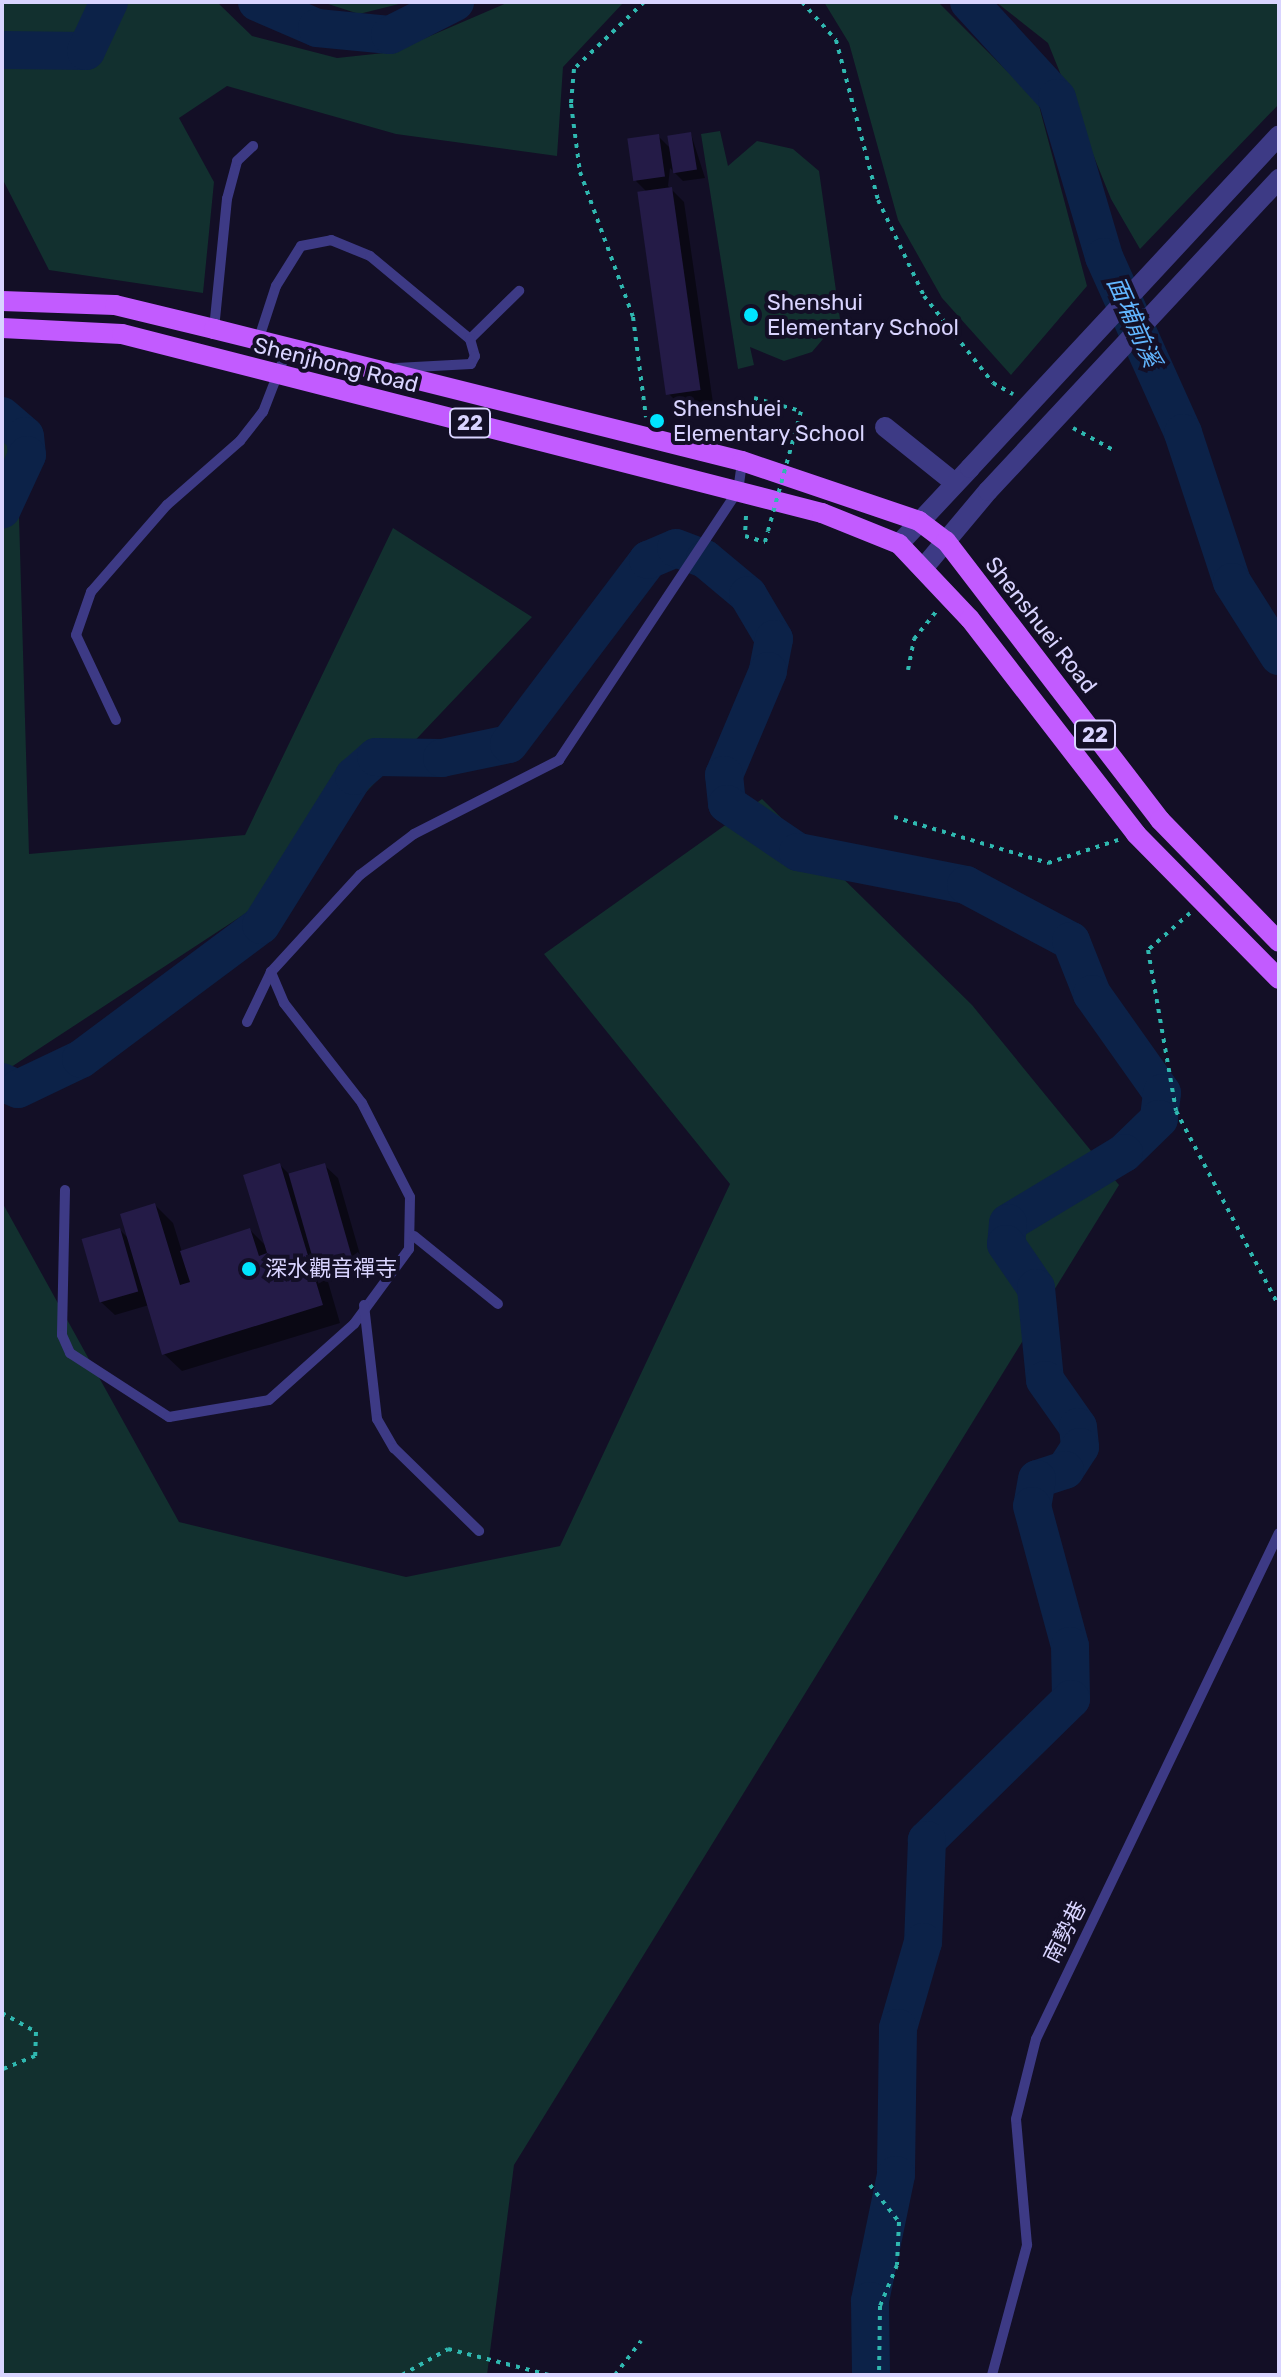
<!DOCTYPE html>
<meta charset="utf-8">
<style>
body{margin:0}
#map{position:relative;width:1281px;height:2377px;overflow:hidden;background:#130f26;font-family:Rubik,"Noto Sans TC",sans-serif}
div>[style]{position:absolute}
.green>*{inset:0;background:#12302f}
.shadow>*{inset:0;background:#0007}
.river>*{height:38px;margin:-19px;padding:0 19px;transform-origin:19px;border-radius:19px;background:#0c2248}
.building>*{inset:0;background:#241b47;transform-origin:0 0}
.path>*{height:4px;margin-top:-2px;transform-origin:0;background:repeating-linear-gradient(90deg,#2fb8b0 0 4px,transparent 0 10px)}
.lane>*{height:10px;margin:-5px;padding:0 5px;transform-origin:5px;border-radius:5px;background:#3d3a85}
.street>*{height:20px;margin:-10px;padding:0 10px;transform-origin:10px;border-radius:10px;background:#3d3a85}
.primary>*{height:20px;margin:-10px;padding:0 10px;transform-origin:10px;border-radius:10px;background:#c25bff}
.path-bridge>*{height:4px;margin-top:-2px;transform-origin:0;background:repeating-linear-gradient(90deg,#2fb8b0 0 4px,transparent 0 10px)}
.street-bridge>*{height:20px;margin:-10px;padding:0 10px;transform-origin:10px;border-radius:10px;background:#3d3a85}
.dots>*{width:22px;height:22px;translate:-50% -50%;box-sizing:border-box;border:4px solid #130f26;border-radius:50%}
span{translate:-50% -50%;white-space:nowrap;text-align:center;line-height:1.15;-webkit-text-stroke:8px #130f26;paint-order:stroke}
.shield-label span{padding:2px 6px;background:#130f26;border:2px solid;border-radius:6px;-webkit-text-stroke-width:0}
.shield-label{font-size:20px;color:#d9d4ff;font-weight:700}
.poi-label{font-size:22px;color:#d9d4ff}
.left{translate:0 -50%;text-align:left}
.street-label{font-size:22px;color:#d9d4ff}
.water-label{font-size:24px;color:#62b6ff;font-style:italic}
.frame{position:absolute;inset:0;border:4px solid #d9d4ff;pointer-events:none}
</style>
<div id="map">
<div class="green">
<div style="clip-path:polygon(2px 2px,217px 2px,252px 36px,337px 58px,393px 52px,509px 2px,624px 2px,563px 67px,557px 156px,396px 134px,227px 86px,179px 118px,214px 182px,203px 293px,49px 270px,2px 178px)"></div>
<div style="clip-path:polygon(322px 2px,407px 2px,359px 14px)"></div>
<div style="clip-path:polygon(824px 2px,938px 2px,1038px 102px,1087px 286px,1011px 375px,942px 298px,898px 220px,849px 43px)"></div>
<div style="clip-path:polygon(996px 2px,1279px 2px,1279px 104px,1140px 249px,1111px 199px,1048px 43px)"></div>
<div style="clip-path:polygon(720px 131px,728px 166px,757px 141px,793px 149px,819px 171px,840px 319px,812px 352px,784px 361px,750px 347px,754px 365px,738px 369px,701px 134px)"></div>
<div style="clip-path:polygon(16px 416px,29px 854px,245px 835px,393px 528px,532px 617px,260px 904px,2px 1073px,2px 418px)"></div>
<div style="clip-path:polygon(762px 799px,972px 1005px,1119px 1185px,514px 2165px,487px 2375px,2px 2375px,2px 1202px,179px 1522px,406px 1577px,560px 1546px,730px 1184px,544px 954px)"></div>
</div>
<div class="shadow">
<div style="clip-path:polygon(691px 134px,705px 178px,683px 181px,670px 168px,668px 186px,684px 202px,713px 403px,682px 407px,669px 394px,647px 192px,636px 181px,658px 136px,671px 149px)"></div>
<div style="clip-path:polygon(280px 1165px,290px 1175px,324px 1165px,338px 1178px,365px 1272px,332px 1282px,326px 1275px,340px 1323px,182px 1371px,164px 1354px,149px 1305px,115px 1315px,101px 1302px,120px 1230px,130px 1240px,155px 1205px,173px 1223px,182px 1252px,250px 1230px,268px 1248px)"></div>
</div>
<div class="river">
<div style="left:257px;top:2px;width:65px;rotate:23.4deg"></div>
<div style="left:317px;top:28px;width:73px;rotate:5.5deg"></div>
<div style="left:390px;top:35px;width:73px;rotate:-26.9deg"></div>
<div style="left:969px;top:2px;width:130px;rotate:47.5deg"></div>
<div style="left:1057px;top:98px;width:166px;rotate:73.5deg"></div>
<div style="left:1104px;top:257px;width:193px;rotate:65.8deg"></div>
<div style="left:1183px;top:433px;width:157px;rotate:71.8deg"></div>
<div style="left:1232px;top:582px;width:88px;rotate:57.6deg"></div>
<div style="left:2px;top:50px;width:84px;rotate:0.7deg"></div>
<div style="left:86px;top:51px;width:54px;rotate:-64.9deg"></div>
<div style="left:2px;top:416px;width:30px;rotate:41deg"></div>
<div style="left:25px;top:436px;width:19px;rotate:84deg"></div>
<div style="left:27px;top:455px;width:60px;rotate:114.8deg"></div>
<div style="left:2px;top:1082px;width:17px;rotate:24deg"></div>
<div style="left:18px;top:1089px;width:70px;rotate:-25.5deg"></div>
<div style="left:81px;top:1059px;width:224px;rotate:-36.7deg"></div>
<div style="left:261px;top:925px;width:176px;rotate:-58deg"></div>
<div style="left:354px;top:776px;width:29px;rotate:-41deg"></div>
<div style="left:376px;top:757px;width:66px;rotate:0.9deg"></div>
<div style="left:442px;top:758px;width:68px;rotate:-11.8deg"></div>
<div style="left:509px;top:744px;width:231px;rotate:-52.9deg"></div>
<div style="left:648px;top:560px;width:30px;rotate:-23deg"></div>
<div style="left:676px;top:548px;width:31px;rotate:21deg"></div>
<div style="left:705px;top:559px;width:56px;rotate:39.9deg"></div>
<div style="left:748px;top:595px;width:51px;rotate:59.4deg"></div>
<div style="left:774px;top:639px;width:33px;rotate:101deg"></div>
<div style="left:768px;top:671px;width:113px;rotate:112.9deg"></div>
<div style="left:724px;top:775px;width:29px;rotate:84deg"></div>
<div style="left:727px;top:804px;width:86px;rotate:34.1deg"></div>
<div style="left:798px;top:852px;width:171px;rotate:11.1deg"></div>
<div style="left:966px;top:885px;width:119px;rotate:28.1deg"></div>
<div style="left:1071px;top:941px;width:57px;rotate:68.4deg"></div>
<div style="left:1092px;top:994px;width:121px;rotate:54.7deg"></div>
<div style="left:1162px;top:1093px;width:26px;rotate:97deg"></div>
<div style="left:1159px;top:1119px;width:49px;rotate:135.8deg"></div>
<div style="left:1124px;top:1153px;width:135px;rotate:148.9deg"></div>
<div style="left:1008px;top:1223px;width:21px;rotate:95deg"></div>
<div style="left:1006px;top:1244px;width:53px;rotate:55.7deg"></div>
<div style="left:1036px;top:1288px;width:92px;rotate:84.4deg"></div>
<div style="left:1045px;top:1380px;width:57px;rotate:54.9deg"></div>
<div style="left:1078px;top:1427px;width:20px;rotate:84deg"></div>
<div style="left:1080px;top:1447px;width:27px;rotate:123deg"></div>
<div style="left:1065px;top:1470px;width:29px;rotate:162deg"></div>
<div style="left:1037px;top:1479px;width:27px;rotate:100deg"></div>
<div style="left:1032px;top:1506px;width:145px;rotate:74.8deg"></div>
<div style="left:1070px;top:1646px;width:53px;rotate:88.9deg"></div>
<div style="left:1071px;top:1699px;width:202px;rotate:135.6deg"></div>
<div style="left:927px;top:1840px;width:102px;rotate:92.2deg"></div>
<div style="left:923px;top:1942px;width:90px;rotate:106.2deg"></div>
<div style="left:898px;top:2028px;width:147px;rotate:90.8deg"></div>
<div style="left:896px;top:2175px;width:129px;rotate:101.7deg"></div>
<div style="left:870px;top:2301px;width:74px;rotate:89.2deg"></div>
</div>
<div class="building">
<div style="left:691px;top:132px;width:38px;height:24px;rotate:81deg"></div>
<div style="left:659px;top:134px;width:43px;height:32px;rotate:82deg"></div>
<div style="left:672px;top:187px;width:205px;height:35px;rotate:82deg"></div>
<div style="clip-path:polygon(280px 1163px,323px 1305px,162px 1355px,120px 1214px,155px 1203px,180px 1285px,190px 1282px,180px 1251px,250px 1228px,259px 1256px,267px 1253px,243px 1175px)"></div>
<div style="left:325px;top:1163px;width:99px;height:38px;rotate:74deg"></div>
<div style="left:120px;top:1228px;width:66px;height:40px;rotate:74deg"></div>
</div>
<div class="path">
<div style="left:644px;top:2px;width:97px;rotate:136.3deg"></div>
<div style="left:574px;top:69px;width:35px;rotate:95deg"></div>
<div style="left:571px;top:104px;width:69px;rotate:82.5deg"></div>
<div style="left:580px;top:172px;width:154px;rotate:69.9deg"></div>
<div style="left:633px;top:317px;width:101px;rotate:82.6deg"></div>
<div style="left:802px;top:2px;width:51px;rotate:48.2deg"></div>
<div style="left:836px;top:40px;width:165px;rotate:75.3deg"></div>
<div style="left:878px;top:200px;width:106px;rotate:64.4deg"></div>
<div style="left:924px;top:296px;width:111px;rotate:51.6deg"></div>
<div style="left:993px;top:383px;width:23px;rotate:29deg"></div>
<div style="left:754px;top:398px;width:49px;rotate:15.5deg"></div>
<div style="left:1073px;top:428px;width:48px;rotate:28.7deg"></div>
<div style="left:746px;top:516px;width:20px;rotate:93deg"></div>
<div style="left:745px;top:536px;width:21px;rotate:17deg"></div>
<div style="left:765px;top:542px;width:11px;rotate:-75deg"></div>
<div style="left:908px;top:670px;width:32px;rotate:-79deg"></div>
<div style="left:914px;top:639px;width:35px;rotate:-51deg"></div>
<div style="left:894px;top:817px;width:161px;rotate:16.6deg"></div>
<div style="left:1048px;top:863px;width:74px;rotate:-18.2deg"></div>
<div style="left:1190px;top:913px;width:56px;rotate:138.6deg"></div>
<div style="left:1148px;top:950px;width:163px;rotate:80.1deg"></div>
<div style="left:1176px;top:1111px;width:221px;rotate:62.2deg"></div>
<div style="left:2px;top:2013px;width:39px;rotate:29deg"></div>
<div style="left:36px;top:2032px;width:24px;rotate:92deg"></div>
<div style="left:35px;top:2056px;width:35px;rotate:158deg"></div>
<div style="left:870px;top:2185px;width:47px;rotate:51.9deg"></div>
<div style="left:899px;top:2222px;width:43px;rotate:92.7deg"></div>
<div style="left:897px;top:2265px;width:44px;rotate:112.5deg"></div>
<div style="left:880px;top:2306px;width:69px;rotate:90.8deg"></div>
<div style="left:402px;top:2375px;width:53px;rotate:-29.5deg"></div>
<div style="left:448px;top:2349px;width:104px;rotate:14.4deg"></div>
<div style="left:615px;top:2375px;width:43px;rotate:-52.6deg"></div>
</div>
<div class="lane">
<div style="left:214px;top:329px;width:131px;rotate:-84.3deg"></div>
<div style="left:227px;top:199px;width:39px;rotate:-75deg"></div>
<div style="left:237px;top:161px;width:22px;rotate:-43deg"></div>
<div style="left:470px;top:339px;width:69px;rotate:-44.4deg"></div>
<div style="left:258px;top:341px;width:58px;rotate:-71.9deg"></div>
<div style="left:276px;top:286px;width:47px;rotate:-58deg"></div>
<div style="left:301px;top:246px;width:31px;rotate:-11deg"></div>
<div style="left:331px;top:240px;width:42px;rotate:22.3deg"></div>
<div style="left:370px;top:256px;width:130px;rotate:39.7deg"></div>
<div style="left:470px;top:339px;width:18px;rotate:74deg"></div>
<div style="left:475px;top:356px;width:9px;rotate:117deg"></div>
<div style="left:471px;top:364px;width:75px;rotate:176.9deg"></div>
<div style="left:116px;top:720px;width:94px;rotate:-115.2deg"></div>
<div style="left:76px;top:635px;width:46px;rotate:-70.8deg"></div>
<div style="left:91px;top:592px;width:116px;rotate:-48.9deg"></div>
<div style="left:167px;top:505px;width:97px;rotate:-41.2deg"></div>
<div style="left:240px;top:441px;width:37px;rotate:-52deg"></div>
<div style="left:263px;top:412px;width:66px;rotate:-68.8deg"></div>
<div style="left:247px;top:1022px;width:55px;rotate:-64.4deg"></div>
<div style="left:271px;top:972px;width:132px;rotate:-47.5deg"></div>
<div style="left:360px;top:875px;width:68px;rotate:-37.2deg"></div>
<div style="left:414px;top:834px;width:163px;rotate:-27deg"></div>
<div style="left:559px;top:760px;width:323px;rotate:-56.4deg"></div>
<div style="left:738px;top:491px;width:30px;rotate:-82deg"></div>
<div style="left:65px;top:1190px;width:145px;rotate:91.2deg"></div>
<div style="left:62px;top:1335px;width:20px;rotate:66deg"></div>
<div style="left:70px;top:1353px;width:118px;rotate:32.9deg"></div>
<div style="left:169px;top:1417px;width:101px;rotate:-9.6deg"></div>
<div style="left:269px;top:1400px;width:114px;rotate:-41.8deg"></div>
<div style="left:354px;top:1324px;width:93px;rotate:-53.7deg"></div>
<div style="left:409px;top:1249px;width:52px;rotate:-88.9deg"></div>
<div style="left:410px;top:1197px;width:106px;rotate:-117.1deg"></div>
<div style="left:362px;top:1103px;width:127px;rotate:-128deg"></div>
<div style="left:284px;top:1003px;width:34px;rotate:-113deg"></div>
<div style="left:414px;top:1236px;width:108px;rotate:39deg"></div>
<div style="left:364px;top:1305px;width:115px;rotate:83.5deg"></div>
<div style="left:377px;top:1419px;width:34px;rotate:60deg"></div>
<div style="left:394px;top:1448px;width:119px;rotate:44.3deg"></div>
<div style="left:992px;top:2375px;width:135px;rotate:-74.9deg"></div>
<div style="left:1027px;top:2245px;width:126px;rotate:-95deg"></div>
<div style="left:1016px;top:2119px;width:82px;rotate:-76deg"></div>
<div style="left:1036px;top:2039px;width:561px;rotate:-64.35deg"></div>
</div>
<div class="street">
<div style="left:885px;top:427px;width:90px;rotate:38.7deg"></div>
<div style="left:899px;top:544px;width:104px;rotate:-46.9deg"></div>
<div style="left:925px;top:566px;width:98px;rotate:-50deg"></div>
</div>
<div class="primary">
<div style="left:2px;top:301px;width:113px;rotate:2deg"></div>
<div style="left:115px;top:305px;width:102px;rotate:13.6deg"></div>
<div style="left:214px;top:329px;width:544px;rotate:14.04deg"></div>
<div style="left:742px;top:461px;width:187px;rotate:18.7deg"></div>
<div style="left:919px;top:521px;width:34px;rotate:37deg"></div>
<div style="left:946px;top:541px;width:352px;rotate:52.5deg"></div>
<div style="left:1160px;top:820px;width:170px;rotate:45.7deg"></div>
<div style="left:2px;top:328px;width:120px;rotate:2.9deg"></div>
<div style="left:122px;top:334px;width:723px;rotate:14.34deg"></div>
<div style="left:822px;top:513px;width:83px;rotate:21.9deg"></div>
<div style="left:899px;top:544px;width:103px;rotate:46.6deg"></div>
<div style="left:970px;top:619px;width:272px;rotate:52.3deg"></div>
<div style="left:1136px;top:834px;width:204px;rotate:45.4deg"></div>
</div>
<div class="path-bridge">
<div style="left:768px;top:531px;width:124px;rotate:-74.6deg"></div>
</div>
<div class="street-bridge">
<div style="left:970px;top:468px;width:454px;rotate:-47.1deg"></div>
<div style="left:988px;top:491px;width:427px;rotate:-47deg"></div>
</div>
<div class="dots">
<div style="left:751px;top:315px;background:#00e5ff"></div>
<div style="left:657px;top:421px;background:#00e5ff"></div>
<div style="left:249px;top:1269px;background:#00e5ff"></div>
</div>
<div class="shield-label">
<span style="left:470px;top:423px">22</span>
<span style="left:1095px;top:735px">22</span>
</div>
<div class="poi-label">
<span class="left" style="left:767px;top:315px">Shenshui<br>Elementary School</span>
<span class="left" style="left:673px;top:421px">Shenshuei<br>Elementary School</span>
<span class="left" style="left:265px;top:1269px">深水觀音禪寺</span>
</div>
<div class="street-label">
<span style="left:336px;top:365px;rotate:14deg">Shenjhong Road</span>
<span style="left:1041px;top:625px;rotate:52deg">Shenshuei Road</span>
<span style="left:1065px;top:1932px;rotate:-63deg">南勢巷</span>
</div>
<div class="water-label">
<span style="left:1133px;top:322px;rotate:66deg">面埔前溪</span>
</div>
<div class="frame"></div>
</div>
